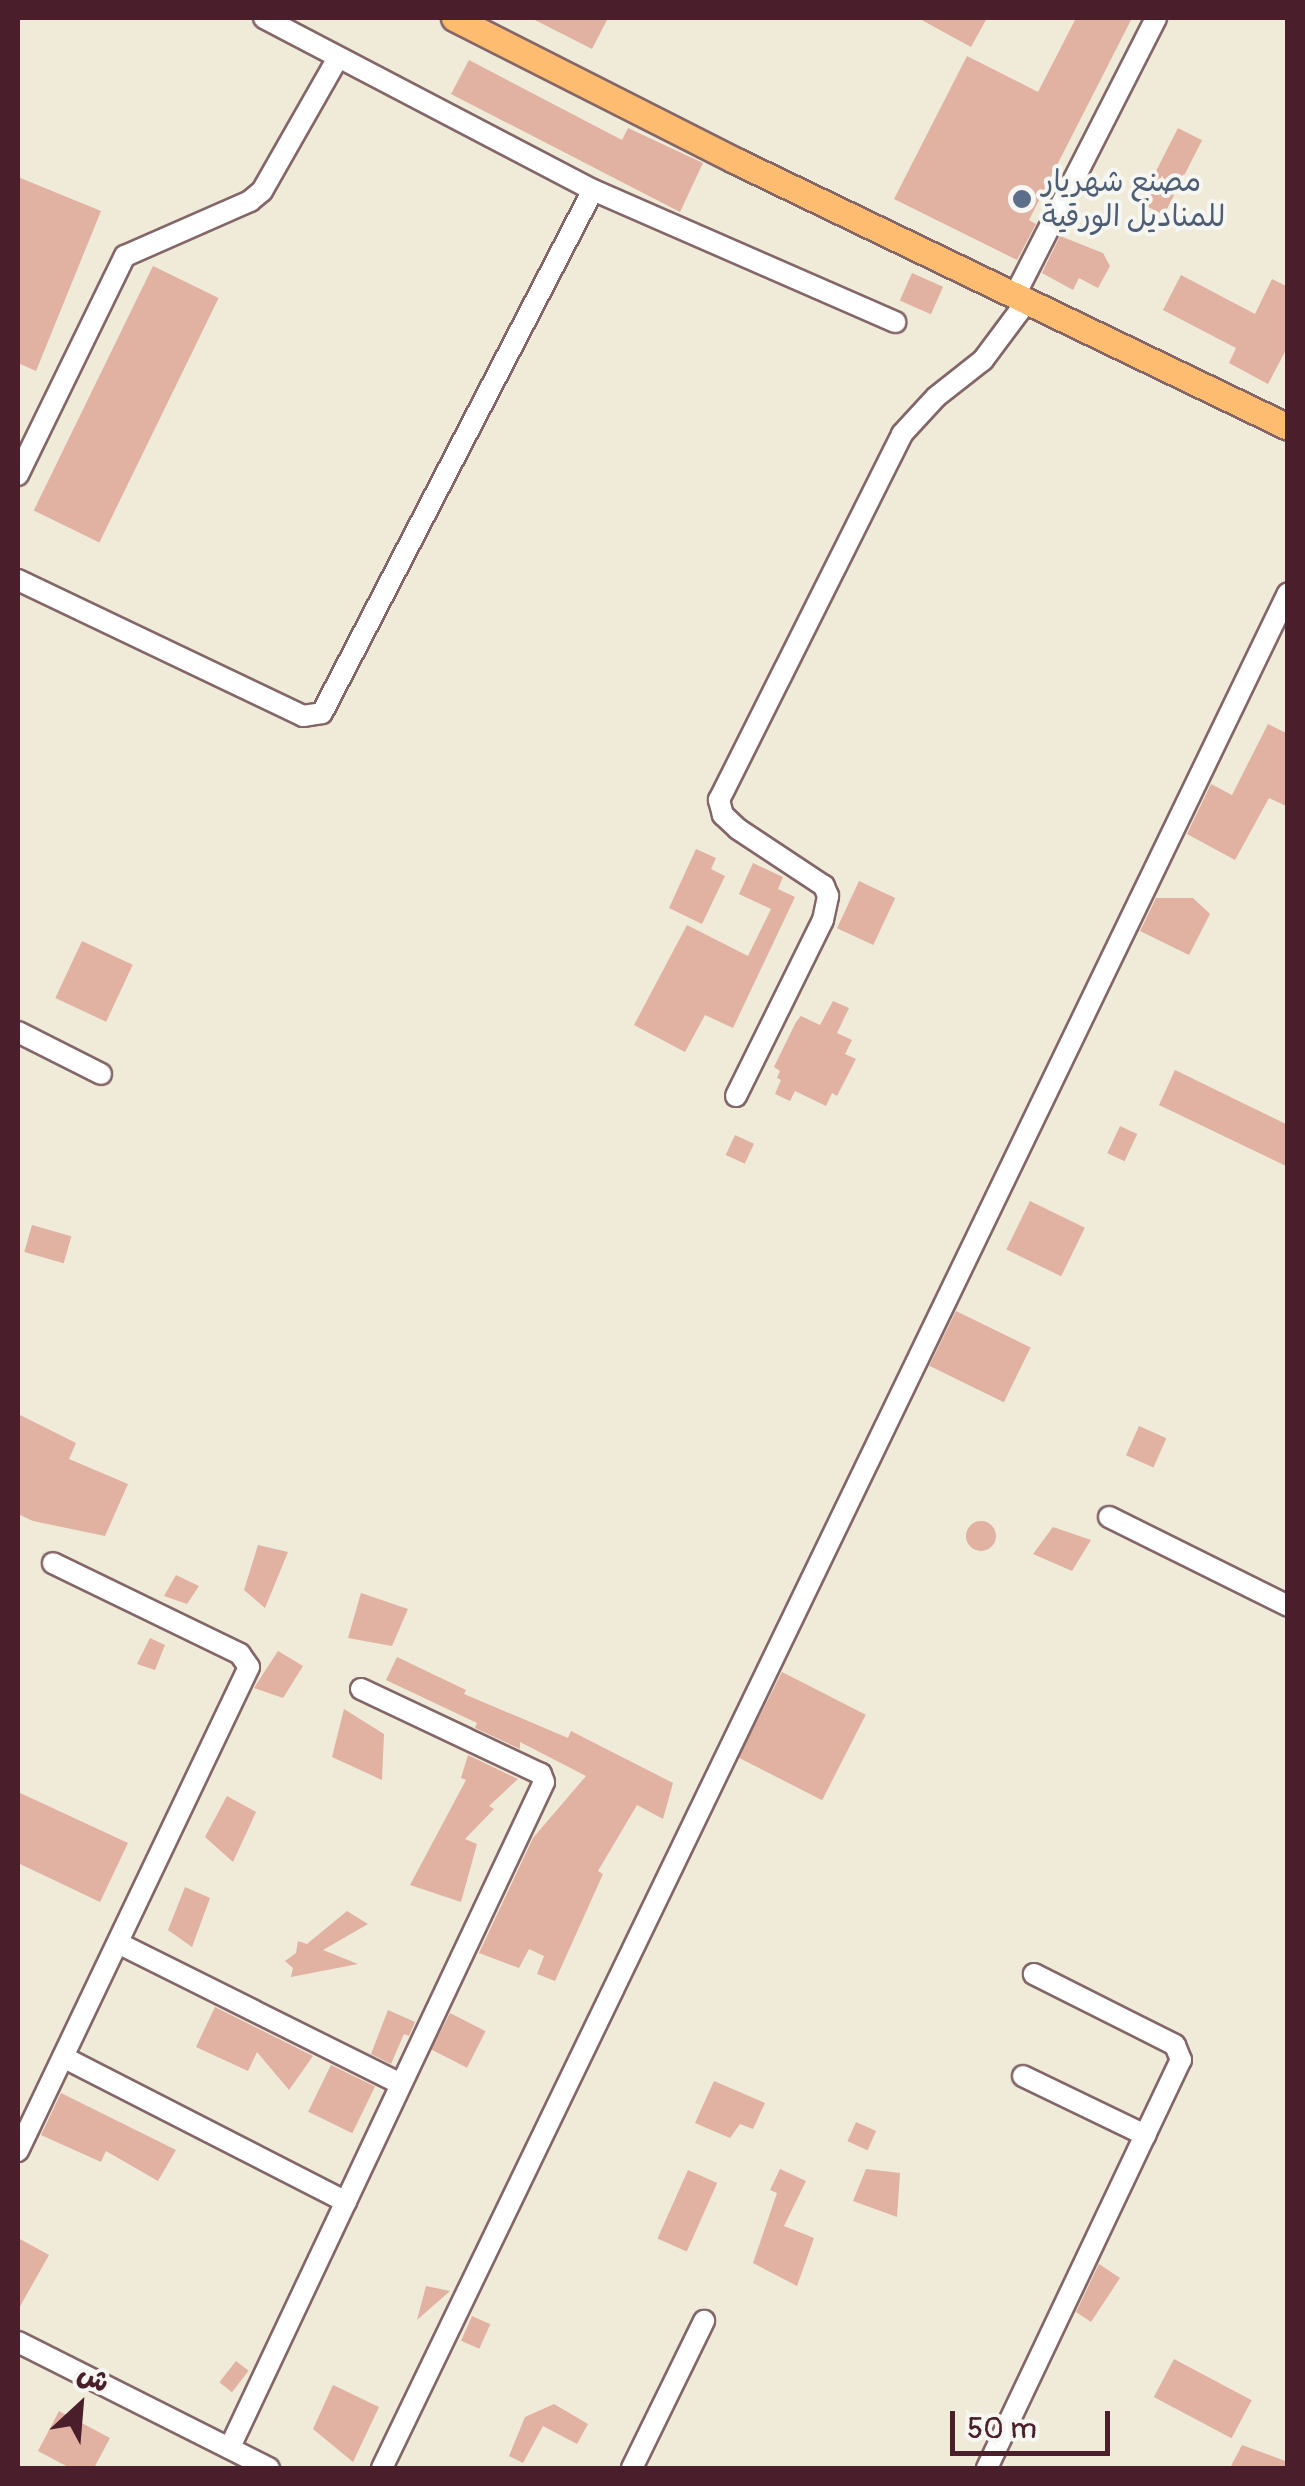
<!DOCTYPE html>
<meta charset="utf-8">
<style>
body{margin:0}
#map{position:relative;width:1305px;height:2486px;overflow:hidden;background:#efebd8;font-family:Pangolin,"Playpen Sans Arabic",sans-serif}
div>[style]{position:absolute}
.building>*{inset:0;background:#e1b1a2;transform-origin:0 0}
.round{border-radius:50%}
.roads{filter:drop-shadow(2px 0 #846668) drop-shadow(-2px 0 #846668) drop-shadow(0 2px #846668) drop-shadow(0 -2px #846668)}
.minor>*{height:20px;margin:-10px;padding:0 10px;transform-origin:10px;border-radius:10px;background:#fff}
.major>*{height:25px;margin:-12.5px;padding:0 12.5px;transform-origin:12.5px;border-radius:12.5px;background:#febc70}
.dots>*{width:28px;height:28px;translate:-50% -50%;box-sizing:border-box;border:5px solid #f6f6f2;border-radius:50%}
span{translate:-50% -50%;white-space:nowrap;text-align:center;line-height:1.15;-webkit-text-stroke:8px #f6f6f2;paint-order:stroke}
.service-label{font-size:30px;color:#4e5e75}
.left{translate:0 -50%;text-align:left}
.frame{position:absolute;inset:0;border:20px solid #4a1f2b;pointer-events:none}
.north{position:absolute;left:30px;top:2356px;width:100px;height:100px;-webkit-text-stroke:8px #f6f6f2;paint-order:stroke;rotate:26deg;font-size:28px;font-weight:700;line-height:40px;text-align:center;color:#4a1f2b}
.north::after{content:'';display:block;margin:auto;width:35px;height:45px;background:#4a1f2b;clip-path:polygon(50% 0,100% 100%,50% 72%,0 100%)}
.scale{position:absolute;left:950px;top:2411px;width:160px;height:45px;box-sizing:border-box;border:5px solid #4a1f2b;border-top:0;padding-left:12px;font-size:30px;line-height:35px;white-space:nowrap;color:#4a1f2b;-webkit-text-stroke:8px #f6f6f2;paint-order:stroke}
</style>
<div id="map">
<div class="building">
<div style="clip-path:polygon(531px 18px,608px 18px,592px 49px)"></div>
<div style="clip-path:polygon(918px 18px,987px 18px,971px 47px)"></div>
<div style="clip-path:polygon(1076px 18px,1132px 18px,1029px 220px,1036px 224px,1017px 260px,894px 199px,967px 56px,1038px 92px)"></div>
<div style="clip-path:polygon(469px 60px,622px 140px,628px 128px,703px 163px,680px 212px,451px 94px)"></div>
<div style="left:1178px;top:128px;width:27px;height:84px;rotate:27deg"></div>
<div style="clip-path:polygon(18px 177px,101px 211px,36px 371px,18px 363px)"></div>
<div style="clip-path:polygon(1060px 236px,1103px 253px,1110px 266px,1098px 288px,1079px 278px,1073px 290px,1042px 273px)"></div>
<div style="left:153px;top:266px;width:73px;height:272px;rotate:26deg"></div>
<div style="left:912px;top:273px;width:34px;height:30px;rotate:24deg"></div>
<div style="clip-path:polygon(1181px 275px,1255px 314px,1272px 279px,1288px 287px,1288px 346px,1268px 384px,1229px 363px,1236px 348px,1163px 310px)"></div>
<div style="clip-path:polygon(1268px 724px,1288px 734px,1288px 807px,1269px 798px,1235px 860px,1187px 834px,1211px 784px,1232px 795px)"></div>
<div style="clip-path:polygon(696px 849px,716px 858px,711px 869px,725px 876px,702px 924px,669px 908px)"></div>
<div style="clip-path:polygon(753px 863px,783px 877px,778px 889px,795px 897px,733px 1028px,705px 1015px,685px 1052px,634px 1025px,687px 925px,748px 956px,771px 909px,739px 894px)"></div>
<div style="left:859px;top:881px;width:40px;height:52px;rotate:25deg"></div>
<div style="clip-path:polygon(1156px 898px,1193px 898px,1210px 914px,1189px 955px,1140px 931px)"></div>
<div style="left:82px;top:941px;width:56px;height:63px;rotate:25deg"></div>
<div style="clip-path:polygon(833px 1001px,849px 1008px,837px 1033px,852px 1040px,845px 1054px,856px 1059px,837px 1096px,832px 1093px,826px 1106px,795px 1091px,790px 1101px,775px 1094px,781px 1080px,777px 1078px,780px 1071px,774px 1067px,796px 1022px,801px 1016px,820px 1025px)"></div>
<div style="clip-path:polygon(1175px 1070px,1288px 1125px,1288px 1167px,1159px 1105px)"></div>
<div style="left:1120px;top:1126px;width:19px;height:30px;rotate:25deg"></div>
<div style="left:735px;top:1135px;width:21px;height:22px;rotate:25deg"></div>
<div style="left:1030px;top:1201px;width:61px;height:54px;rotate:26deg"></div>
<div style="left:32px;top:1225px;width:41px;height:28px;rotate:16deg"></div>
<div style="left:956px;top:1311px;width:83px;height:61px;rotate:26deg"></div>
<div style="clip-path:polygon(18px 1414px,76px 1443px,69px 1459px,128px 1484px,105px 1536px,33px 1521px,18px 1514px)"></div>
<div style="left:1139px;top:1426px;width:30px;height:32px;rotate:24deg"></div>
<div class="round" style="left:966px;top:1521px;width:30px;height:30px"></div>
<div style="clip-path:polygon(1053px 1527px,1091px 1540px,1072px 1571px,1033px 1554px)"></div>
<div style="clip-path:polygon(258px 1545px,288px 1552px,265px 1608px,244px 1590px)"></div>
<div style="clip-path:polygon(176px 1575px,199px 1586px,187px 1604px,164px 1596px)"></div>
<div style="clip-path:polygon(361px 1593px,408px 1609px,392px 1646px,348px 1638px)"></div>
<div style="clip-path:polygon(150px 1638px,165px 1645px,155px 1670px,137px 1664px)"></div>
<div style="clip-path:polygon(278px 1651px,303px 1666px,283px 1698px,254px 1688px)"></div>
<div style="clip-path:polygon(397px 1657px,466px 1690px,464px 1694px,568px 1738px,571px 1731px,673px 1783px,663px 1819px,637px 1805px,598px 1871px,603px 1874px,555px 1981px,537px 1974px,544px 1956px,529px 1949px,519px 1968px,479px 1953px,533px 1838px,586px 1776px,520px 1742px,520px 1749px,475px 1728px,477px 1723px,386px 1680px)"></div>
<div style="left:782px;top:1672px;width:94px;height:96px;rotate:27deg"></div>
<div style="clip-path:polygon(344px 1709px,384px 1734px,382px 1780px,332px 1757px)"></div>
<div style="clip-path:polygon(468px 1755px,518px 1779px,489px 1806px,494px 1809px,465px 1839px,477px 1844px,461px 1902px,410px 1885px,466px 1780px,461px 1778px)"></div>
<div style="clip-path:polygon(18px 1792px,128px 1843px,100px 1902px,18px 1863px)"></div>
<div style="clip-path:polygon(227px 1796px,256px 1812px,233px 1862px,205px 1837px)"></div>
<div style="clip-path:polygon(185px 1887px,210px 1898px,192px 1947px,168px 1930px)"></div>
<div style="clip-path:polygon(347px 1911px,368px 1924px,323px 1950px,358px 1964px,291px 1977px,293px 1968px,285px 1961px,296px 1953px,298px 1941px,307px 1944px)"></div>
<div style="clip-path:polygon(215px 2007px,313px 2056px,289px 2090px,257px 2052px,248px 2071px,196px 2047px)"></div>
<div style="clip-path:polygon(388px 2010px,415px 2022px,409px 2036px,404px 2034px,391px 2064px,371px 2054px)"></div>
<div style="left:450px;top:2013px;width:40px;height:41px;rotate:27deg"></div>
<div style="left:331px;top:2065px;width:49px;height:52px;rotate:26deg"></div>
<div style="clip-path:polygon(714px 2081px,765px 2103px,753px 2129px,740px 2124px,730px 2138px,695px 2123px)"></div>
<div style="clip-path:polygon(61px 2093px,176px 2150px,158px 2181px,106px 2151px,101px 2162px,41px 2135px)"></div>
<div style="left:856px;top:2122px;width:22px;height:21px;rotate:24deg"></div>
<div style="clip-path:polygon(780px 2169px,806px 2181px,784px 2226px,814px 2238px,797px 2286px,753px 2263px,777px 2193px,770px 2190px)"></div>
<div style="clip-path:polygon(866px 2169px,900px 2173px,897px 2217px,853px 2201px)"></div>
<div style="left:688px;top:2170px;width:32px;height:75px;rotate:24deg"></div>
<div style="clip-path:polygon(18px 2238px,49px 2255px,18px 2310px)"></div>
<div style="clip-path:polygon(1099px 2264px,1120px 2278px,1091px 2322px,1076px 2312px)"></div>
<div style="clip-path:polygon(426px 2286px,450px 2291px,417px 2320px)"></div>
<div style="left:472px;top:2316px;width:20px;height:27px;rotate:24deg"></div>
<div style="left:1174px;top:2359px;width:88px;height:43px;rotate:28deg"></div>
<div style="left:236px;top:2361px;width:16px;height:27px;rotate:38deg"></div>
<div style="clip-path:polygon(333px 2385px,379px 2407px,353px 2462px,313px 2429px)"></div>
<div style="clip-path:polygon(554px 2404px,588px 2424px,577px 2444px,543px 2426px,523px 2463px,509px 2456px,525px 2417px)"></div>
<div style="clip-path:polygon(59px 2411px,110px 2438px,94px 2468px,70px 2468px,38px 2451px)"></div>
<div style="clip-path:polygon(1242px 2445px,1288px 2462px,1288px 2468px,1230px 2468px)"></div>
</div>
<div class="roads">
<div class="minor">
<div style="left:264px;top:18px;width:371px;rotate:27.6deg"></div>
<div style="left:593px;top:190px;width:330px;rotate:23.6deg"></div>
<div style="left:1015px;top:295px;width:311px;rotate:-63deg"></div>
<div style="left:18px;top:475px;width:244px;rotate:-64deg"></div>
<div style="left:125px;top:256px;width:137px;rotate:-23.7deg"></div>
<div style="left:250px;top:201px;width:16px;rotate:-40deg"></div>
<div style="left:262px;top:191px;width:153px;rotate:-60.3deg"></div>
<div style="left:18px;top:580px;width:316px;rotate:25.5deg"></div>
<div style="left:303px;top:716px;width:19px;rotate:-9deg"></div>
<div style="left:322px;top:713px;width:589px;rotate:-62.61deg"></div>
<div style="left:18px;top:1032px;width:93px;rotate:26.8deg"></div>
<div style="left:736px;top:1096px;width:196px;rotate:-63.7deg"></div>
<div style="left:823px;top:920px;width:25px;rotate:-78deg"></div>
<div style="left:828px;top:896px;width:11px;rotate:-112deg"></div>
<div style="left:824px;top:886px;width:103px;rotate:-146.5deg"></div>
<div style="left:738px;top:829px;width:21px;rotate:-137deg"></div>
<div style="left:723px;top:815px;width:16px;rotate:-105deg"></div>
<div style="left:719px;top:800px;width:409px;rotate:-63.4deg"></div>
<div style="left:902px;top:434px;width:50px;rotate:-47.4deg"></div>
<div style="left:936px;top:397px;width:60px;rotate:-38.2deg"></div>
<div style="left:983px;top:360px;width:74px;rotate:-53.3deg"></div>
<div style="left:1109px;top:1517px;width:200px;rotate:26.4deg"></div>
<div style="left:118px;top:1943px;width:316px;rotate:26.5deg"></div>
<div style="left:63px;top:2057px;width:318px;rotate:27.1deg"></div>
<div style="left:1023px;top:2076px;width:136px;rotate:25.8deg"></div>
<div style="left:18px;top:2151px;width:536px;rotate:-64.49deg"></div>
<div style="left:249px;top:1667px;width:16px;rotate:-125deg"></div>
<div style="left:240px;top:1654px;width:208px;rotate:-154.1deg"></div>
<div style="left:18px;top:2342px;width:281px;rotate:26.7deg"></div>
<div style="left:230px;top:2447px;width:735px;rotate:-64.72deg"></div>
<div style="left:544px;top:1782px;width:9px;rotate:-111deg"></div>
<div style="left:541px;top:1774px;width:199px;rotate:-154.7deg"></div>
<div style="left:382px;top:2468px;width:2082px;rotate:-64.21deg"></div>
<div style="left:632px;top:2468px;width:164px;rotate:-63.9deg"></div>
<div style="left:987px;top:2468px;width:452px;rotate:-64.6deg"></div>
<div style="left:1181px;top:2060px;width:16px;rotate:-112deg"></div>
<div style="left:1175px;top:2045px;width:158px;rotate:-153.3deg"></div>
</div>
<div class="major">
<div style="left:454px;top:18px;width:314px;rotate:26.9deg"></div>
<div style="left:734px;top:160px;width:615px;rotate:25.73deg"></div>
</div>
</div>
<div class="dots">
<div style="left:1022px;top:199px;background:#5c6f8a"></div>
</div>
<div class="service-label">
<span class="left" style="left:1042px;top:199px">مصنع شهريار<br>للمناديل الورقية</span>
</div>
<div class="frame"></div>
<div class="north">ش</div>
<div class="scale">50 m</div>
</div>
